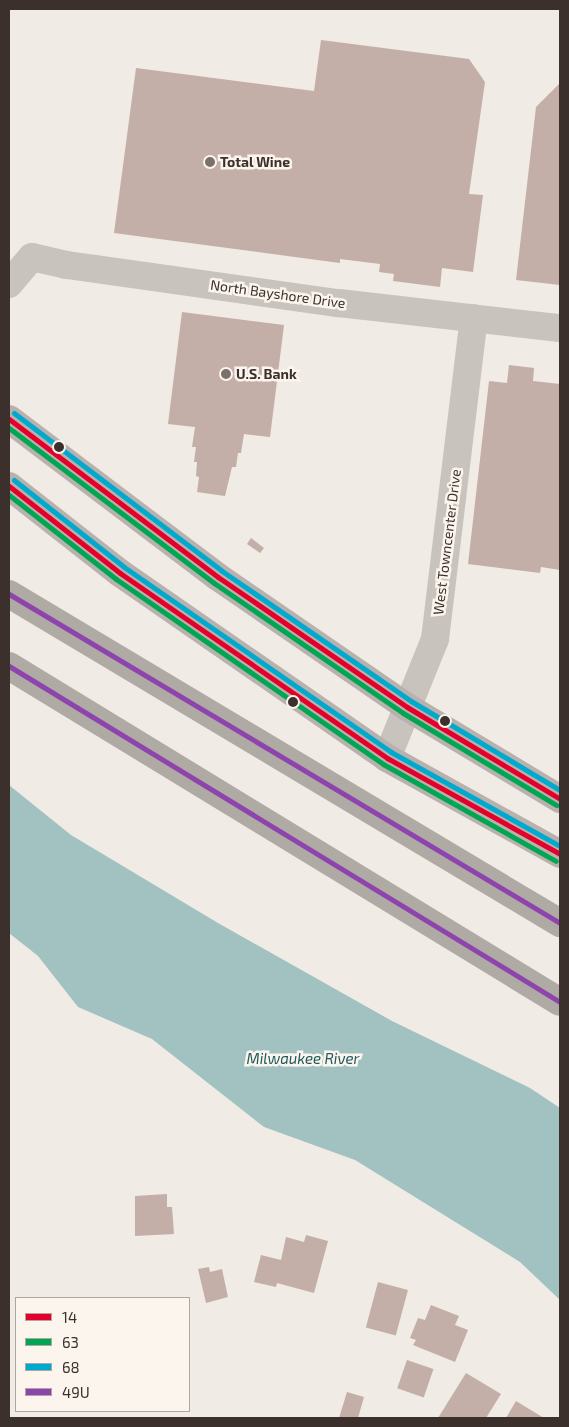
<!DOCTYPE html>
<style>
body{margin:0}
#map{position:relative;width:569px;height:1427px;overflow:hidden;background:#f0ebe5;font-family:"Exo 2",sans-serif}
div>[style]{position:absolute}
.water>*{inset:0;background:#a1c2c1}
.building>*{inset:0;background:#c3afa7;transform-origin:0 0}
.minor>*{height:28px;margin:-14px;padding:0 14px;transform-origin:14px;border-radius:14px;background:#c9c3be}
.major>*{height:28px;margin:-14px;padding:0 14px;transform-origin:14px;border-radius:14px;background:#b8b1ad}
.highway>*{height:28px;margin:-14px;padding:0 14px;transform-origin:14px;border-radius:14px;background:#afaaa4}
.bus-1>*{height:5px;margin:-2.5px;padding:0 2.5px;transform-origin:2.5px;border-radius:2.5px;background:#e4002b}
.bus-2>*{height:5px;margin:-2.5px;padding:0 2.5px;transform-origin:2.5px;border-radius:2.5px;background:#00a651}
.bus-3>*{height:5px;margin:-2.5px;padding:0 2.5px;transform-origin:2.5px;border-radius:2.5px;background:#00a9ce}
.bus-4>*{height:5px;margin:-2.5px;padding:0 2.5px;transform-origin:2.5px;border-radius:2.5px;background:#8e44ad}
.dots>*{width:14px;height:14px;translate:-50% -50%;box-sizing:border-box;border:2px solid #fbf5ee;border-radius:50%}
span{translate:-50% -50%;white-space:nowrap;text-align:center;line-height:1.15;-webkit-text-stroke:5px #fbf5ee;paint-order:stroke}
.poi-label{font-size:14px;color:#3b302b;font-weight:700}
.left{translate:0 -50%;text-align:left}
.street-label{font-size:14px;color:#3b302b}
.water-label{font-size:15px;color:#1f5a5e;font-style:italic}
.frame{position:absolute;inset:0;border:10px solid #3b302b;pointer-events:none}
.legend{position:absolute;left:15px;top:1297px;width:175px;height:115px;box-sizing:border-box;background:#fbf5ee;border:1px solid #aea6a0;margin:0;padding:6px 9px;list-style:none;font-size:15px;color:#3b302b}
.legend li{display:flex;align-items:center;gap:10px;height:25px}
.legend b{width:25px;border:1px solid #aea6a0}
</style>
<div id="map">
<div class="water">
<div style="clip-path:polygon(9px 785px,71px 835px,218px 923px,392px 1021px,530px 1088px,560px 1108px,560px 1300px,520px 1262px,355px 1160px,264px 1127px,152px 1039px,78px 1007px,38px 956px,9px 933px)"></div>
</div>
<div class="building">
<div style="clip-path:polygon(321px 40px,469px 59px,485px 82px,469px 194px,483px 195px,473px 272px,442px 268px,440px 287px,393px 281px,394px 274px,379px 272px,380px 264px,340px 259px,340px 263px,114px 233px,136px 68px,314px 91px)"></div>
<div style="clip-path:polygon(560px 83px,560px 285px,516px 280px,536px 107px)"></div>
<div style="clip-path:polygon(182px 312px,284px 325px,270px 437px,244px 434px,241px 453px,238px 453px,236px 467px,232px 467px,225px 496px,197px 492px,199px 477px,196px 476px,197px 462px,194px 462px,196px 447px,192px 447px,195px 427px,168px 424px)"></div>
<div style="clip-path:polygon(509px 365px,534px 368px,533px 381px,560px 384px,560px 570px,541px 567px,540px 573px,468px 564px,489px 381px,507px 383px)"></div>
<div style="clip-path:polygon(251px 538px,264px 548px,260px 553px,247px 544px)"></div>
<div style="clip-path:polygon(167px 1194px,167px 1207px,172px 1207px,174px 1234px,135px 1236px,135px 1196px)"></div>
<div style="clip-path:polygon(306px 1235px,328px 1241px,314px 1293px,277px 1283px,276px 1287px,254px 1282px,261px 1255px,281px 1260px,286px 1237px,304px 1242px)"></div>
<div style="clip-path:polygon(209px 1267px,210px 1272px,222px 1269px,228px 1297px,206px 1303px,198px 1269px)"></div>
<div style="left:378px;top:1282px;width:31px;height:47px;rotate:15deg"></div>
<div style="clip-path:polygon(431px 1305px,459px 1316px,455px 1325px,468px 1330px,455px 1362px,413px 1345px,416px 1340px,410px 1338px,418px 1318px,425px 1320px)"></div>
<div style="left:407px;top:1360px;width:28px;height:30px;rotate:19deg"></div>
<div style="clip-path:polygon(466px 1373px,501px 1394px,486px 1418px,438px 1418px)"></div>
<div style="clip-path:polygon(347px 1392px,364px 1397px,358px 1418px,339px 1418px)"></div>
<div style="clip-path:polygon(516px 1401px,544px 1418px,506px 1418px)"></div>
</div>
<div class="minor">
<div style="left:9px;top:284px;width:35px;rotate:-50deg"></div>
<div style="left:32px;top:257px;width:36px;rotate:13deg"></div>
<div style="left:67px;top:265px;width:275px;rotate:8deg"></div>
<div style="left:339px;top:303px;width:222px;rotate:6.5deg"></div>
<div style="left:387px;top:758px;width:128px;rotate:-68deg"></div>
<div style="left:435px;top:639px;width:323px;rotate:-83.1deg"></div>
</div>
<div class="major">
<div style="left:9px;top:419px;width:262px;rotate:37.1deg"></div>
<div style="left:218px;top:577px;width:229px;rotate:34.5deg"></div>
<div style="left:407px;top:707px;width:179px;rotate:31deg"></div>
<div style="left:9px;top:486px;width:141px;rotate:38.1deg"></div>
<div style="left:120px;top:573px;width:325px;rotate:34.7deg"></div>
<div style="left:387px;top:758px;width:198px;rotate:29deg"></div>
</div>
<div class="highway">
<div style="left:9px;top:594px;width:642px;rotate:30.84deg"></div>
<div style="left:9px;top:666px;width:645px;rotate:31.37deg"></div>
</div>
<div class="bus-1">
<div style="left:9px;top:419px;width:262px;rotate:37.1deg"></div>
<div style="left:218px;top:577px;width:229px;rotate:34.5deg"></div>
<div style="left:407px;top:707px;width:179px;rotate:31deg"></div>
<div style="left:9px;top:486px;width:141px;rotate:38.1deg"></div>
<div style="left:120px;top:573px;width:325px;rotate:34.7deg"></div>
<div style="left:387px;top:758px;width:198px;rotate:29deg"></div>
</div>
<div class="bus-2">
<div style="left:9px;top:428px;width:257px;rotate:37.1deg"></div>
<div style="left:214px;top:583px;width:229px;rotate:34.5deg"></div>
<div style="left:403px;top:713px;width:179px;rotate:31deg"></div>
<div style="left:9px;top:495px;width:136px;rotate:38.1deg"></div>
<div style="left:116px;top:579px;width:325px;rotate:34.7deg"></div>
<div style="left:383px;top:764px;width:198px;rotate:29.3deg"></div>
</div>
<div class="bus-3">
<div style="left:14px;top:413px;width:261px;rotate:37.2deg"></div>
<div style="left:222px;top:571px;width:229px;rotate:34.5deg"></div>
<div style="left:411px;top:701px;width:174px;rotate:30.9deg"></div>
<div style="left:14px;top:480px;width:140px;rotate:38.3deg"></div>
<div style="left:124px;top:567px;width:325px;rotate:34.7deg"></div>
<div style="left:391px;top:752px;width:193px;rotate:29.1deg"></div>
</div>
<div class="bus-4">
<div style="left:9px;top:594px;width:642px;rotate:30.84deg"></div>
<div style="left:9px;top:666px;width:645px;rotate:31.37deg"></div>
</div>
<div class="dots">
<div style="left:210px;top:162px;background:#7a716c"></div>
<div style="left:226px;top:374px;background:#7a716c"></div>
<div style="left:59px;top:447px;background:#3b302b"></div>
<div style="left:293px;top:702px;background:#3b302b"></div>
<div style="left:445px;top:721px;background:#3b302b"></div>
</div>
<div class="poi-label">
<span class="left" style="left:220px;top:162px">Total Wine</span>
<span class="left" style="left:236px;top:374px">U.S. Bank</span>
</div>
<div class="street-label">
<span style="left:278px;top:294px;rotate:8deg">North Bayshore Drive</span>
<span style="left:447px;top:542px;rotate:-83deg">West Towncenter Drive</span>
</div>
<div class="water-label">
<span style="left:303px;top:1059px">Milwaukee River</span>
</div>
<div class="frame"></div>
<ul class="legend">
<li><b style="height:6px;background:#e4002b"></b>14</li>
<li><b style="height:6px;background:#00a651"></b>63</li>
<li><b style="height:6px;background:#00a9ce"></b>68</li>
<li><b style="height:6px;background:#8e44ad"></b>49U</li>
</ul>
</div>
